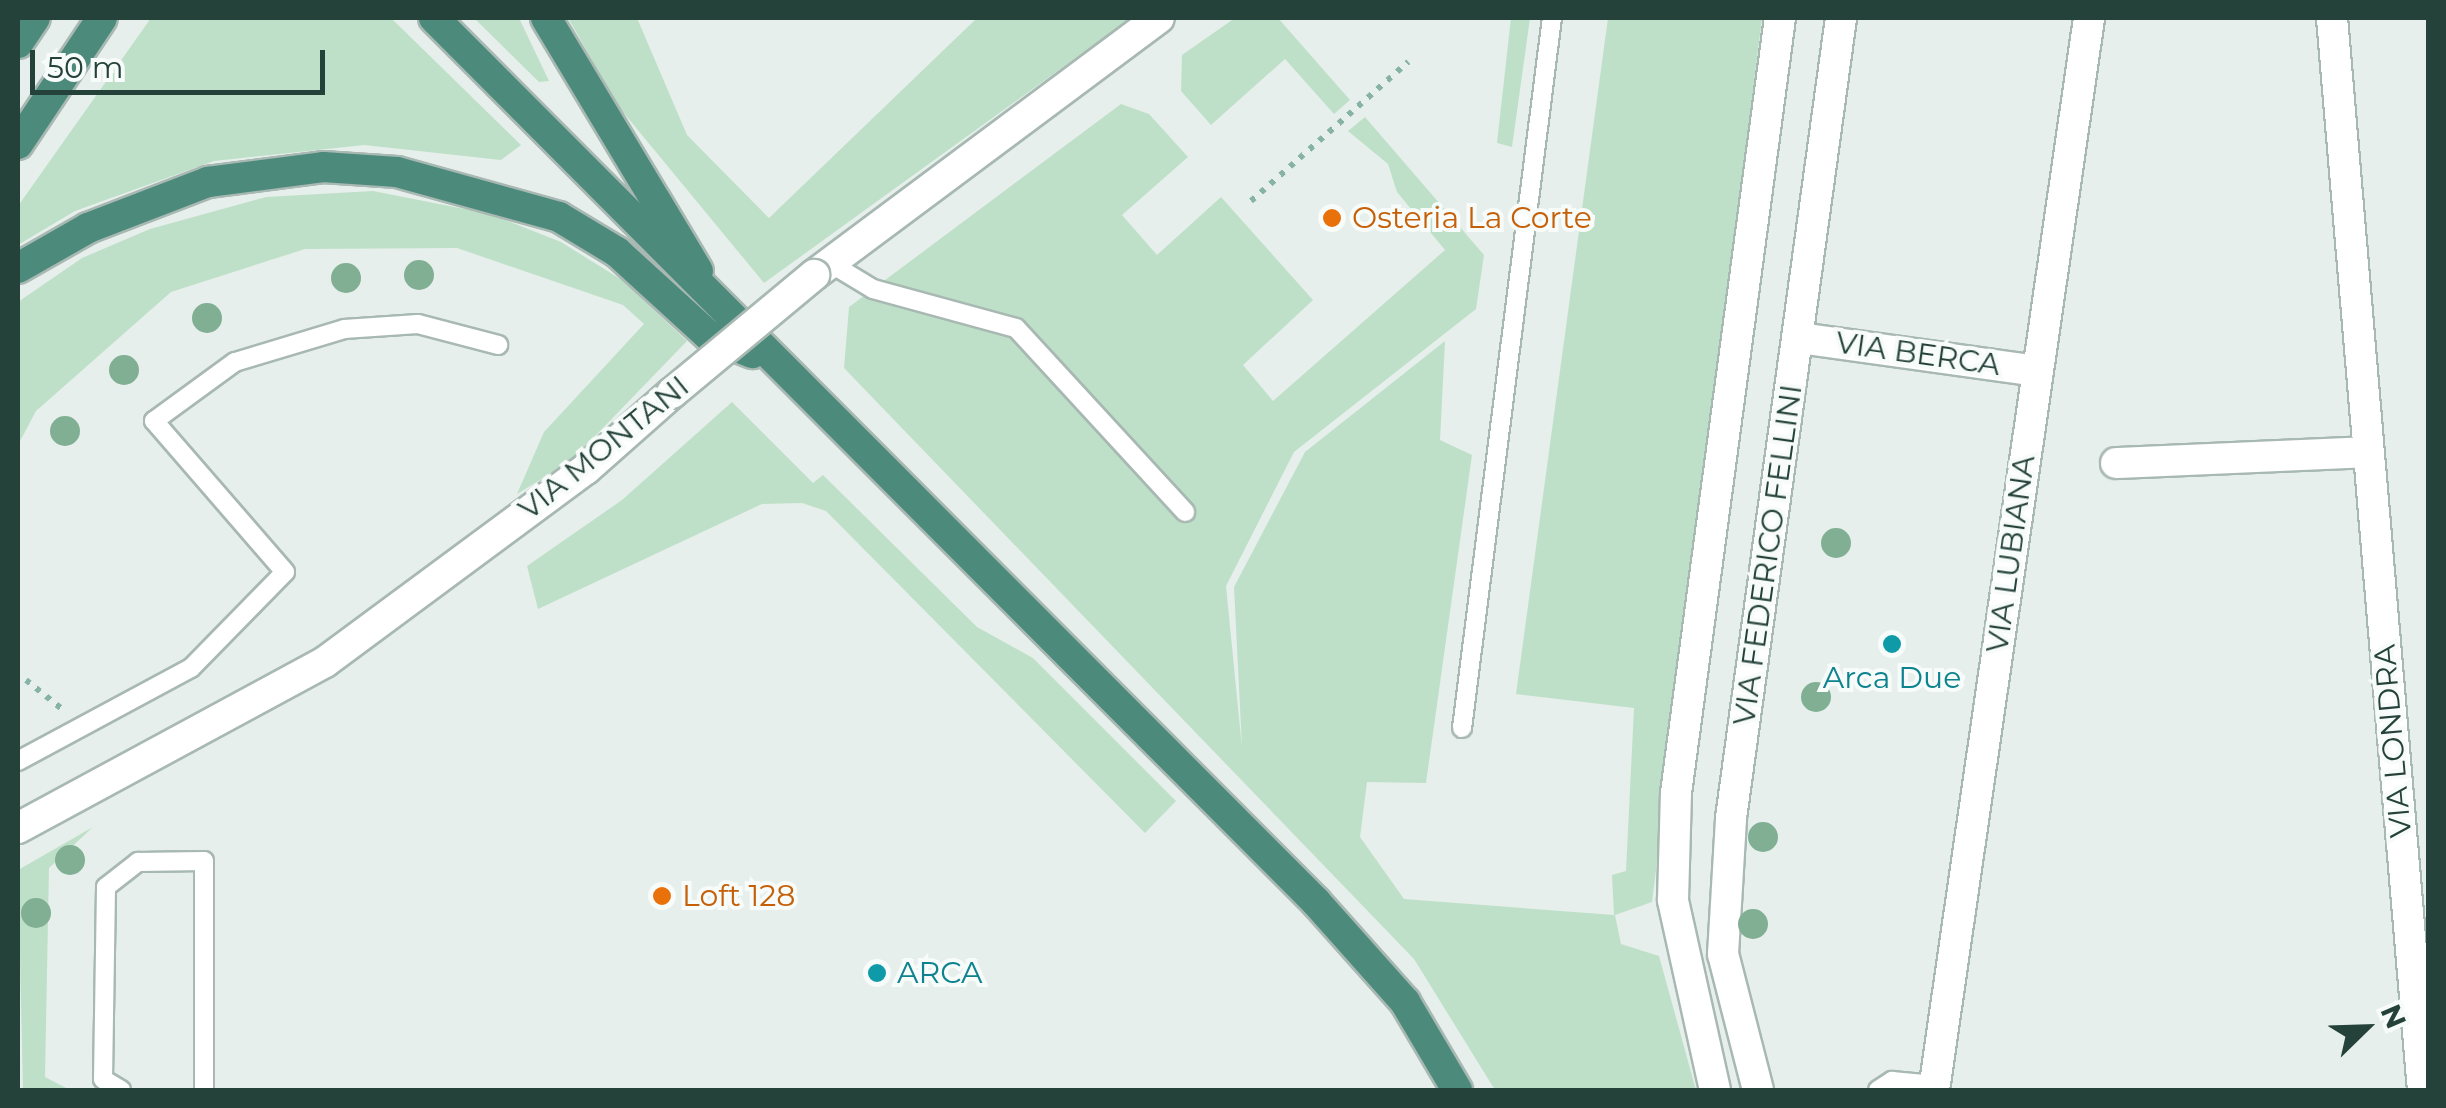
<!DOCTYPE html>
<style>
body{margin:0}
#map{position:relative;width:2446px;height:1108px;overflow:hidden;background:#e6efeb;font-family:Montserrat,sans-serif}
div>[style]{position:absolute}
.green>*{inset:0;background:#bfe0c8}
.path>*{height:6px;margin-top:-3px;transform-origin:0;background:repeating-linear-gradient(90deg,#86b3a5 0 5px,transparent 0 13px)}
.roads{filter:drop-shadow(2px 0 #a8b8b2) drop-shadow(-2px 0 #a8b8b2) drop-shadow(0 2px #a8b8b2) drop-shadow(0 -2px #a8b8b2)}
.service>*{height:18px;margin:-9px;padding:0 9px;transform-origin:9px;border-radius:9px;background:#fff}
.minor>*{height:30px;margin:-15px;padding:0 15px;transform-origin:15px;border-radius:15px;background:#fff}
.tertiary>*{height:30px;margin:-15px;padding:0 15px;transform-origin:15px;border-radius:15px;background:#fff}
.trunk>*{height:30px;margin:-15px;padding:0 15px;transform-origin:15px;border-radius:15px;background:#4c8a7c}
.bridges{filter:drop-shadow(2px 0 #a8b8b2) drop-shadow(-2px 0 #a8b8b2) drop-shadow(0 2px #a8b8b2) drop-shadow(0 -2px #a8b8b2)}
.minor-bridge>*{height:30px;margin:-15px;padding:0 15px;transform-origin:15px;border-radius:15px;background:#fff}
.trees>*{width:30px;height:30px;margin:-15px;border-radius:50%;background:#80af93}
.dots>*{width:28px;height:28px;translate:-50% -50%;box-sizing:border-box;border:5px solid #f7fbf9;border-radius:50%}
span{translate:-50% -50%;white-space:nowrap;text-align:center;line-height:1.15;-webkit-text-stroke:8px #f7fbf9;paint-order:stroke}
.food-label{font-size:30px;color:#c56008}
.left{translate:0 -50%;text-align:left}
.street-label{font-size:30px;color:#24423a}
.culture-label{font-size:30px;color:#0d838f}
.frame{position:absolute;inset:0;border:20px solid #24423a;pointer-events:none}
.north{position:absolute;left:2316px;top:978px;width:100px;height:100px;-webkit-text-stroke:8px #f7fbf9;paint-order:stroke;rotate:67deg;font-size:28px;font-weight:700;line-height:40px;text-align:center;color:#24423a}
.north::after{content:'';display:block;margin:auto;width:35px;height:45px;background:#24423a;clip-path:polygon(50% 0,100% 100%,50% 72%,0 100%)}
.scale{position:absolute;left:30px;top:50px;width:295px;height:45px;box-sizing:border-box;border:5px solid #24423a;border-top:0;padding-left:12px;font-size:30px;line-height:35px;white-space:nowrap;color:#24423a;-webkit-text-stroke:8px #f7fbf9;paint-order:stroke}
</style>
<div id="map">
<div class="green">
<div style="clip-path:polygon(151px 18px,391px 18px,521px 145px,501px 160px,364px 145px,214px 161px,75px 211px,18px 245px,18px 206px)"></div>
<div style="clip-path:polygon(474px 18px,519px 18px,549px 81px,539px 82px)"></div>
<div style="clip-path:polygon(568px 18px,637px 18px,687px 135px,769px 218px,977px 18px,1131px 18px,764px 283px,618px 106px)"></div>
<div style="clip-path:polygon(1235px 18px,1278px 18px,1350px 100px,1334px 114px,1285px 59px,1211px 125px,1181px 91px,1182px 55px)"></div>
<div style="clip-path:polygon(1511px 18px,1530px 18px,1512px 147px,1497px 143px)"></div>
<div style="clip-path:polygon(1608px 18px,1762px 18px,1652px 902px,1615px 915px,1621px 944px,1659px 956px,1696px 1090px,1495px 1090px,1414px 959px,844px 368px,849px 307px,1121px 104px,1149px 114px,1188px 157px,1122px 215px,1157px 255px,1221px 197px,1313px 300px,1243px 365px,1273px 401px,1445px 250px,1397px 192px,1388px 164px,1348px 131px,1365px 117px,1484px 255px,1476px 309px,1294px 452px,1226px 586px,1242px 748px,1234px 587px,1305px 452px,1445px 341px,1440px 440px,1472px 455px,1426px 783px,1367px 782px,1360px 837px,1404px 899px,1614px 915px,1612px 875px,1626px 871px,1634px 708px,1516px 694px)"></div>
<div style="clip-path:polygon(373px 191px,490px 214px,561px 242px,622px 280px,687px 341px,571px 461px,517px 494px,544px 432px,644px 324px,623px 305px,457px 248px,305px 249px,171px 292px,36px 411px,18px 445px,18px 302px,82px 258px,150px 229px,266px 197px)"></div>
<div style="clip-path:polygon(732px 402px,813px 483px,823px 475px,977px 627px,1033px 658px,1176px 801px,1145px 833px,826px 511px,802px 503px,762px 504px,538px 609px,527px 566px,622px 500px)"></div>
<div style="clip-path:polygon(93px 827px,49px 868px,45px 1077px,70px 1090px,23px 1090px,18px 870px)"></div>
</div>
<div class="path">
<div style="left:1251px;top:201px;width:210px;rotate:-41.5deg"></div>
<div style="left:26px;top:680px;width:46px;rotate:38.9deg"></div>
</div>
<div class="roads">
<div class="service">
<div style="left:830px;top:263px;width:50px;rotate:31.2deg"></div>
<div style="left:873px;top:289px;width:148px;rotate:15.3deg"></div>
<div style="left:1016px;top:328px;width:250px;rotate:47.4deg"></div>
<div style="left:1462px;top:728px;width:716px;rotate:-82.78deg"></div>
<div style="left:18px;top:761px;width:196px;rotate:-28.3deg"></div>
<div style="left:191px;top:668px;width:134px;rotate:-45.6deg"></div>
<div style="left:285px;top:572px;width:200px;rotate:-130.9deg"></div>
<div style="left:154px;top:421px;width:100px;rotate:-36.1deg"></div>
<div style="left:235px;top:362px;width:114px;rotate:-16.8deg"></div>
<div style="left:344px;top:329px;width:74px;rotate:-3.9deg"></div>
<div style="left:418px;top:324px;width:83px;rotate:14.7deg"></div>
<div style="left:121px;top:1090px;width:21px;rotate:-149deg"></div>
<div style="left:103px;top:1079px;width:192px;rotate:-89.1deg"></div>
<div style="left:106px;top:887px;width:41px;rotate:-38deg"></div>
<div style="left:138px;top:862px;width:66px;rotate:-0.9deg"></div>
<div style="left:204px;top:861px;width:229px;rotate:90deg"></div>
<div style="left:1878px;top:1090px;width:17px;rotate:-33deg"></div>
<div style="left:1892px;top:1081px;width:43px;rotate:5.3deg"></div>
</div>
<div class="minor">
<div style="left:2332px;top:18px;width:1076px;rotate:85.15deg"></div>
<div style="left:814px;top:275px;width:430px;rotate:-36.7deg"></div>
<div style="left:1799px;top:338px;width:241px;rotate:7.9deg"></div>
<div style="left:2116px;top:463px;width:251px;rotate:-2.5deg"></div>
<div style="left:18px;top:828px;width:349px;rotate:-28.4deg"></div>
<div style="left:325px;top:662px;width:325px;rotate:-36.5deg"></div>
<div style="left:586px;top:469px;width:115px;rotate:-41.5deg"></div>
<div style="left:1934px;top:1090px;width:1083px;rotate:-81.77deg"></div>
</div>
<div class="tertiary">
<div style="left:1715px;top:1090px;width:195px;rotate:-102.5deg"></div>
<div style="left:1673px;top:900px;width:107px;rotate:-88.4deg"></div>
<div style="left:1676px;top:793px;width:782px;rotate:-82.36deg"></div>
<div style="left:1758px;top:1090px;width:140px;rotate:-104.4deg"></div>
<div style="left:1723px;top:954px;width:136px;rotate:-86.6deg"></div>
<div style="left:1731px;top:818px;width:808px;rotate:-82.17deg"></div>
</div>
<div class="trunk">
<div style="left:434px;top:18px;width:1249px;rotate:45.06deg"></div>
<div style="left:1316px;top:902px;width:134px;rotate:48.3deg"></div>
<div style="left:1405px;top:1002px;width:102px;rotate:59.4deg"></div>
<div style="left:546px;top:18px;width:295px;rotate:59deg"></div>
<div style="left:18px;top:43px;width:30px;rotate:-56deg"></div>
<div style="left:18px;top:144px;width:151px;rotate:-56.3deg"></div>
<div style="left:18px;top:268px;width:81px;rotate:-29.7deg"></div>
<div style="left:88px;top:228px;width:129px;rotate:-21deg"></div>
<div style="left:208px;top:182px;width:116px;rotate:-7.4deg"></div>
<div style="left:323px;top:167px;width:74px;rotate:3.9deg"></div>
<div style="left:397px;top:172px;width:168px;rotate:15.5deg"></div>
<div style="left:559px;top:217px;width:68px;rotate:31.1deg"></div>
<div style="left:617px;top:252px;width:123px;rotate:42.4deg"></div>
<div style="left:708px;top:335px;width:48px;rotate:22.2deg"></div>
</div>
</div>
<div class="bridges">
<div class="minor-bridge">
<div style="left:672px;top:393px;width:185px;rotate:-39.7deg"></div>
</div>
</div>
<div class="trees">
<div style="left:419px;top:275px"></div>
<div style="left:346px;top:278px"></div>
<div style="left:207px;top:318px"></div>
<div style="left:124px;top:370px"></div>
<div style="left:65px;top:431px"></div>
<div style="left:1836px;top:543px"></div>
<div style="left:1816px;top:697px"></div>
<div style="left:1763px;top:837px"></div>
<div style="left:70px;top:860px"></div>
<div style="left:36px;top:913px"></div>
<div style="left:1753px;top:924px"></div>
</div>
<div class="dots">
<div style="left:1332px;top:218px;background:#e8710a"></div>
<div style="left:1892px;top:644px;background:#0f9aa8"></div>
<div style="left:662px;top:896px;background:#e8710a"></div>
<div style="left:877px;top:973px;background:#0f9aa8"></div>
</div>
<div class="food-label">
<span class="left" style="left:1352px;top:218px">Osteria La Corte</span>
<span class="left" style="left:682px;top:896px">Loft 128</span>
</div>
<div class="street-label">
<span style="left:1918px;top:354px;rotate:8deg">VIA BERCA</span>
<span style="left:604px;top:448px;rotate:-39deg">VIA MONTANI</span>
<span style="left:2011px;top:554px;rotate:-82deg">VIA LUBIANA</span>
<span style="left:1768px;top:555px;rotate:-82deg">VIA FEDERICO FELLINI</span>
<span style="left:2393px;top:741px;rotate:-95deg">VIA LONDRA</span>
</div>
<div class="culture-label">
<span style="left:1892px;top:678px">Arca Due</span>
<span class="left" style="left:897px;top:973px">ARCA</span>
</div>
<div class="frame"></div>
<div class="north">N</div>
<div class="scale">50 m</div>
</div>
